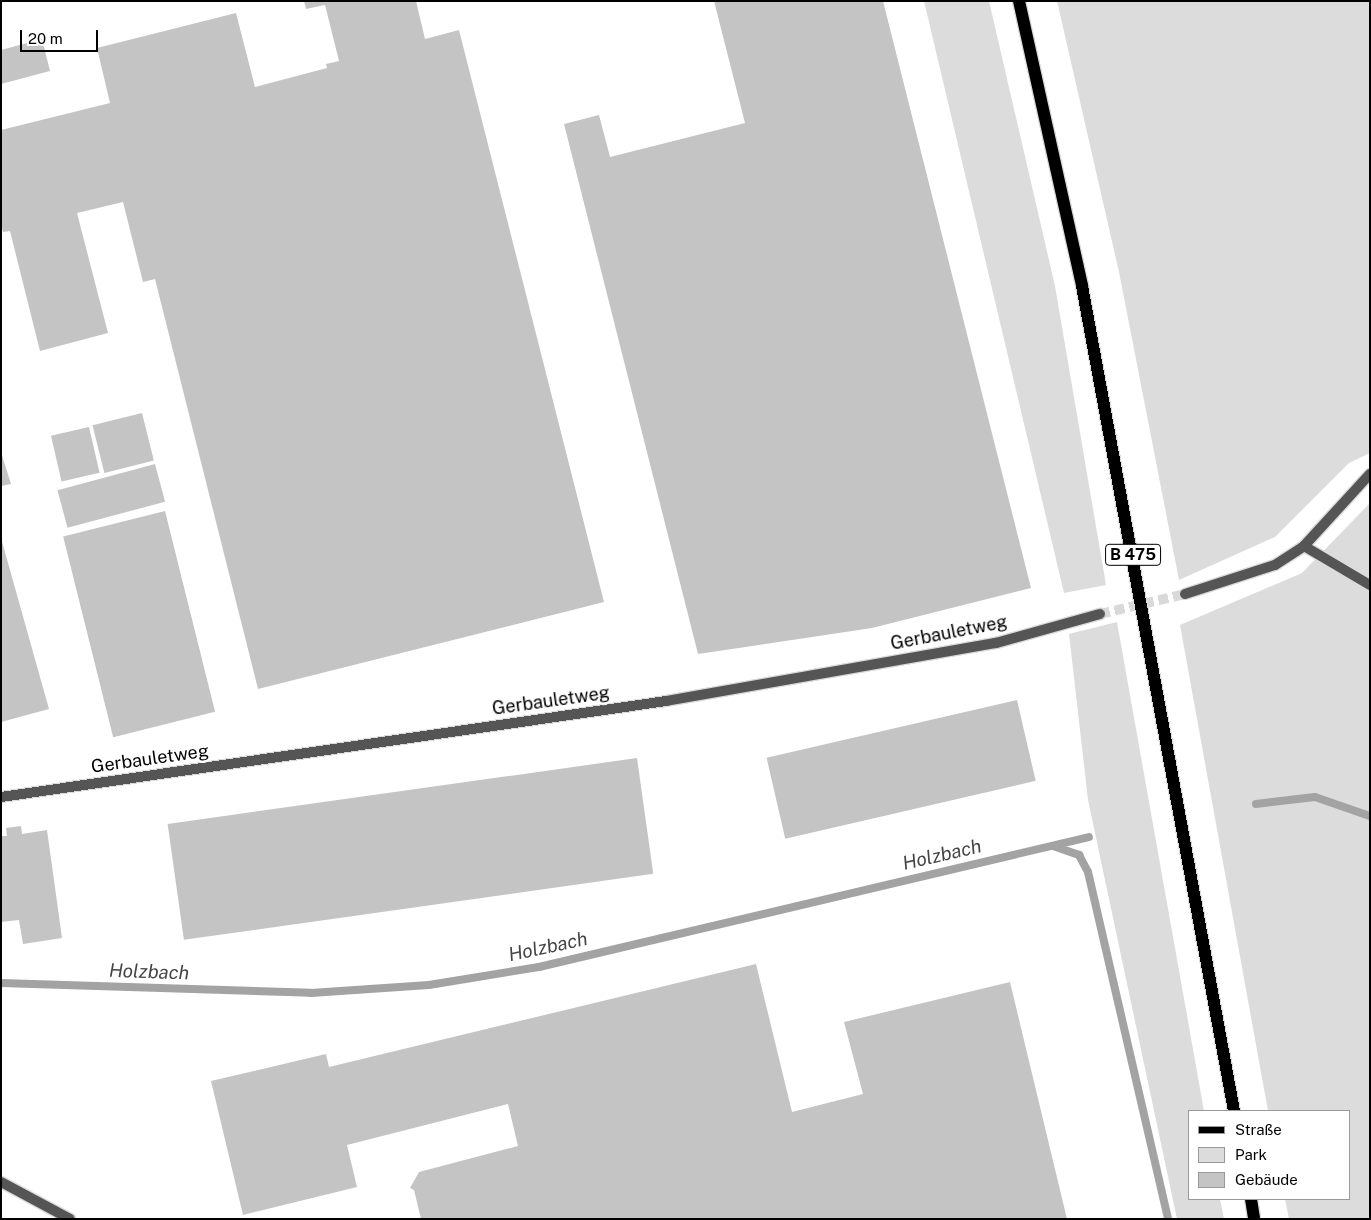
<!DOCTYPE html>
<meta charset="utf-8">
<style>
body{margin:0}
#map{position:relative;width:1371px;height:1220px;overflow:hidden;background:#fff;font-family:"Public Sans",sans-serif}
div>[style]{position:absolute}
.green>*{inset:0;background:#dcdcdc}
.stream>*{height:8px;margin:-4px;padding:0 4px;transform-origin:4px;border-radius:4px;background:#a3a3a3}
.building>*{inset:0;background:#c4c4c4;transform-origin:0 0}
.minor-tunnel>*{height:10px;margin-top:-5px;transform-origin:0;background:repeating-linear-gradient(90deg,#d9d9d9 0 10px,transparent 0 15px)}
.roads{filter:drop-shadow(1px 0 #dbdbdb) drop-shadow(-1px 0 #dbdbdb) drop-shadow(0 1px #dbdbdb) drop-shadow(0 -1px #dbdbdb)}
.service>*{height:10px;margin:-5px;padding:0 5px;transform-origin:5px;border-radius:5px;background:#555}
.minor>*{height:10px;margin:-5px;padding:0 5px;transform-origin:5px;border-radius:5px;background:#555}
.tertiary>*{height:10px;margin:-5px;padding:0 5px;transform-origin:5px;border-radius:5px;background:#555}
.primary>*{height:12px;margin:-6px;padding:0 6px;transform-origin:6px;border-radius:6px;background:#000}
span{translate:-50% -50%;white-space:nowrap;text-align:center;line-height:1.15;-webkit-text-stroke:5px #fff;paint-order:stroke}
.shield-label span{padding:1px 4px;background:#fff;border:1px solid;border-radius:4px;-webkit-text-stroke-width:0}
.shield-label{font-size:16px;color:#000;font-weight:700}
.street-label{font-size:18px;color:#000}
.water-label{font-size:19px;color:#444;font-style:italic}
.frame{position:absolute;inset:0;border:2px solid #000;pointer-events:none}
.legend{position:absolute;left:1188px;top:1110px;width:162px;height:90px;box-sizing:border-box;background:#fff;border:1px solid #999;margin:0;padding:6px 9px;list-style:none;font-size:15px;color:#000}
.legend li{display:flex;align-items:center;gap:10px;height:25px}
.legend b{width:25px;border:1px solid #999}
.scale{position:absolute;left:20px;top:30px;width:78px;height:22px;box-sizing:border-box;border:2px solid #000;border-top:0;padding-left:6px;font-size:15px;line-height:18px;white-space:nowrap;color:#000;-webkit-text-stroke:4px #fff;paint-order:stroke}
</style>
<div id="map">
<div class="green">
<div style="clip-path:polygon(924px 1px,989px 1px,1055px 286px,1106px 585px,1064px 593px)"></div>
<div style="clip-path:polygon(1057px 1px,1370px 1px,1370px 453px,1349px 463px,1275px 537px,1179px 580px,1119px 272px)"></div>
<div style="clip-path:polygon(1370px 503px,1370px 1219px,1289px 1219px,1285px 1199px,1350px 1199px,1350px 1111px,1268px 1111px,1180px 625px,1302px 573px)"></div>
<div style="clip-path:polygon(1117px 622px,1204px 1111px,1190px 1111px,1190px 1199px,1220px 1199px,1224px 1219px,1177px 1219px,1088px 800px,1069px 634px)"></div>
</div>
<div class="stream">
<div style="left:1256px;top:804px;width:59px;rotate:-6.8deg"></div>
<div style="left:1315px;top:797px;width:58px;rotate:19.1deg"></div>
<div style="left:1053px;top:846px;width:28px;rotate:19deg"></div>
<div style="left:1079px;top:855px;width:19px;rotate:62deg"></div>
<div style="left:1088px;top:872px;width:356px;rotate:77deg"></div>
<div style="left:1px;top:983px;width:310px;rotate:1.8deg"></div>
<div style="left:311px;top:993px;width:118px;rotate:-3.9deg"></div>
<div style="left:429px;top:985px;width:111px;rotate:-9.3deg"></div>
<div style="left:539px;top:967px;width:565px;rotate:-13.3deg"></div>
</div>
<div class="building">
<div style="clip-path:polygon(304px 1px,416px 1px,425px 39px,459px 30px,604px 602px,258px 689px,155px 279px,143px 282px,123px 202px,77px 213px,108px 333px,40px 351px,10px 231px,3px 232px,1px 224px,1px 130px,110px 103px,97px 48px,236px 13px,255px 87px,327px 68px,326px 64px,339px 61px,325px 5px,306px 9px)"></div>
<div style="clip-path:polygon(714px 1px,883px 1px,1031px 588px,872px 628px,698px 654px,564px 124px,599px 115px,610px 157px,745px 123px)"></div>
<div style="clip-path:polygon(42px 39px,50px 71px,1px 84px,1px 50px)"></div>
<div style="left:142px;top:413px;width:49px;height:51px;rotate:76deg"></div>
<div style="left:89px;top:427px;width:47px;height:39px;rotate:77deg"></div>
<div style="clip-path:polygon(1px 452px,11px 484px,1px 486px)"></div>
<div style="left:155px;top:464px;width:39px;height:101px;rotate:75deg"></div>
<div style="left:165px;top:511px;width:207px;height:105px;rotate:76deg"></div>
<div style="clip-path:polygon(1px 538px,49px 709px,1px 722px)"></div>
<div style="left:1017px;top:700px;width:83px;height:257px;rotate:77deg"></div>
<div style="left:637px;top:758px;width:117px;height:474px;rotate:82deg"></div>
<div style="clip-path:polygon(21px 826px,22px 834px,47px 830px,62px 938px,23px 944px,19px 920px,1px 922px,1px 836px,7px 836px,6px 828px)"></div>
<div style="clip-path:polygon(756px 964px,792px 1112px,863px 1094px,844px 1022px,1010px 982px,1067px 1219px,421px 1219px,414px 1190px,410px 1188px,419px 1172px,518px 1146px,508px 1104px,347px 1145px,357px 1187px,243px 1215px,211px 1081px,326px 1054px,329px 1067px)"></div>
</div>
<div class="minor-tunnel">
<div style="left:1100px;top:614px;width:87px;rotate:-13.2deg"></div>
</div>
<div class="roads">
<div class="service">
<div style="left:1304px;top:546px;width:77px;rotate:30.6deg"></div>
</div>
<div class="minor">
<div style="left:1185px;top:594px;width:95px;rotate:-17.9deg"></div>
<div style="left:1275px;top:565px;width:35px;rotate:-33deg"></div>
<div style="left:1304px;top:546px;width:98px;rotate:-47.5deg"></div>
<div style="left:1px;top:797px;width:672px;rotate:-8.21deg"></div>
<div style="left:666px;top:701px;width:335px;rotate:-10deg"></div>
<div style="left:996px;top:643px;width:108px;rotate:-15.6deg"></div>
</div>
<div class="tertiary">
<div style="left:1px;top:1182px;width:78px;rotate:28.2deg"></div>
</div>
<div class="primary">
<div style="left:1019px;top:1px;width:292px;rotate:77.5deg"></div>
<div style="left:1082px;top:286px;width:839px;rotate:79.56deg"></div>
<div style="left:1251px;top:1199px;width:20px;rotate:81deg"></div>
</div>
</div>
<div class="shield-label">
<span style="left:1133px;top:555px">B 475</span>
</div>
<div class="street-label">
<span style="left:949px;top:633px;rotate:-11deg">Gerbauletweg</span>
<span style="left:551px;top:701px;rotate:-8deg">Gerbauletweg</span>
<span style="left:150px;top:759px;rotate:-8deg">Gerbauletweg</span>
</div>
<div class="water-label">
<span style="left:942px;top:855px;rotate:-13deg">Holzbach</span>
<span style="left:548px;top:947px;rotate:-12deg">Holzbach</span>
<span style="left:149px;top:972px;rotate:2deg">Holzbach</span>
</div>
<div class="frame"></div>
<ul class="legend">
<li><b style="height:6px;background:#000"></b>Straße</li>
<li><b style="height:14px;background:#dcdcdc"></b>Park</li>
<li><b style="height:14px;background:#c4c4c4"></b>Gebäude</li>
</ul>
<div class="scale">20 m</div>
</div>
